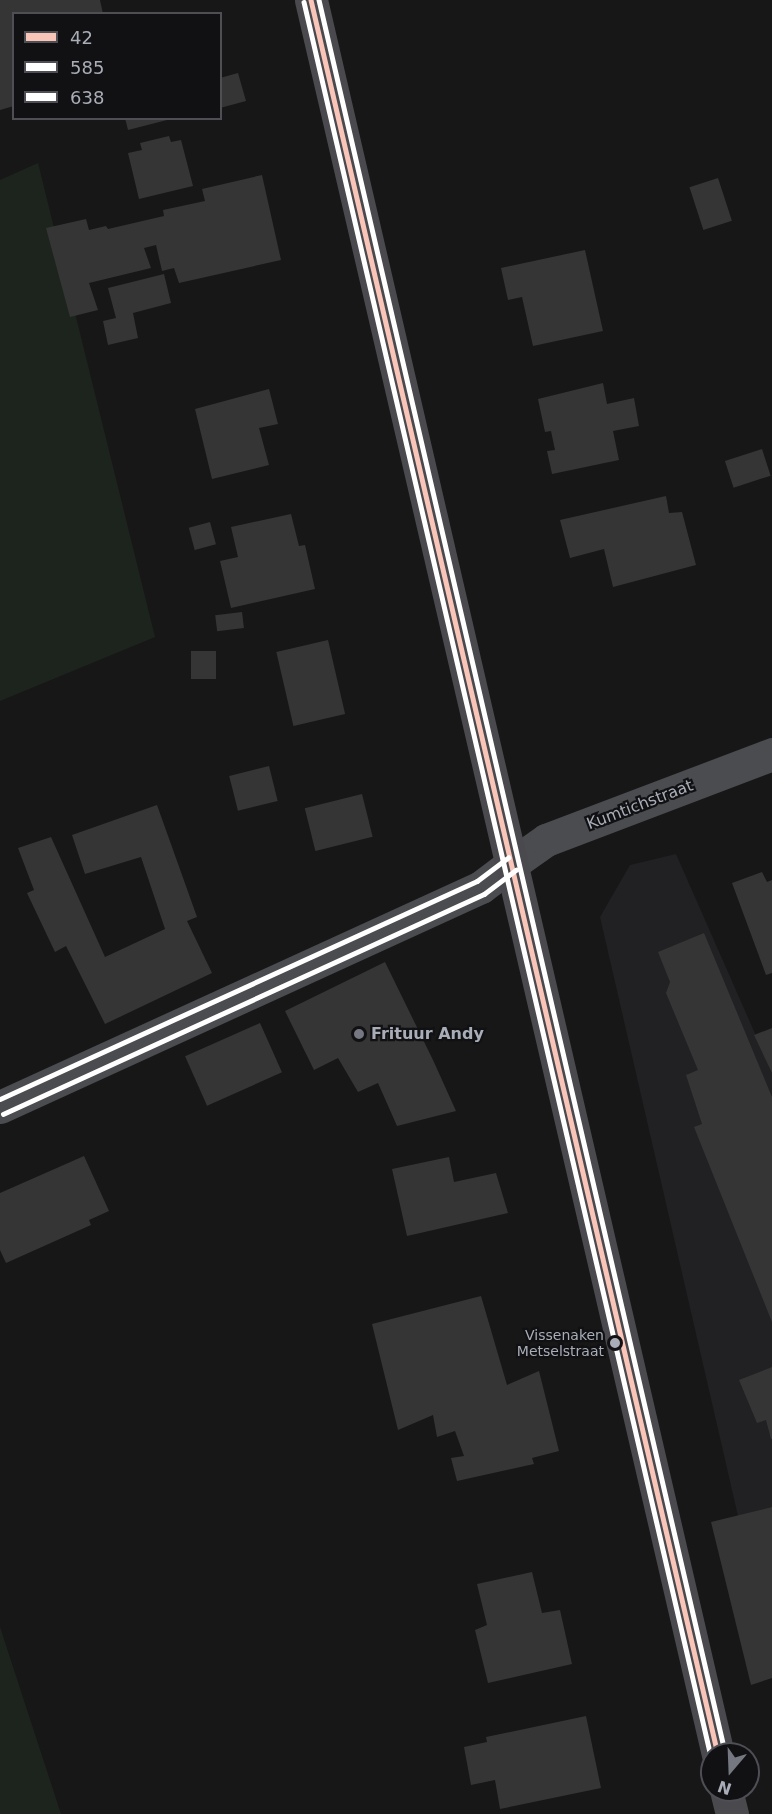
<!DOCTYPE html>
<style>
body{margin:0}
#map{position:relative;width:772px;height:1814px;overflow:hidden;background:#171717;font-family:"DejaVu Sans",sans-serif}
div>[style]{position:absolute}
.built>*{inset:0;background:#212123}
.green>*{inset:0;background:#1d241e}
.building>*{inset:0;background:#353536;transform-origin:0 0}
.minor>*{height:33px;margin:-16.5px;padding:0 16.5px;transform-origin:16.5px;border-radius:16.5px;background:#4b4c50}
.tertiary>*{height:33px;margin:-16.5px;padding:0 16.5px;transform-origin:16.5px;border-radius:16.5px;background:#4b4c50}
.secondary>*{height:33px;margin:-16.5px;padding:0 16.5px;transform-origin:16.5px;border-radius:16.5px;background:#4a4a4e}
.bus-1>*{height:4.5px;margin:-2.25px;padding:0 2.25px;transform-origin:2.25px;border-radius:2.25px;background:#f9c5b8}
.bus-2>*{height:4.5px;margin:-2.25px;padding:0 2.25px;transform-origin:2.25px;border-radius:2.25px;background:#fff}
.bus-3>*{height:4.5px;margin:-2.25px;padding:0 2.25px;transform-origin:2.25px;border-radius:2.25px;background:#fff}
.dots>*{width:16px;height:16px;translate:-50% -50%;box-sizing:border-box;border:3px solid #111113;border-radius:50%}
span{translate:-50% -50%;white-space:nowrap;text-align:center;line-height:1.15;-webkit-text-stroke:4.5px #111113;paint-order:stroke}
.bus-label{font-size:14px;color:#a8adb8}
.right{translate:-100% -50%;text-align:right}
.street-label{font-size:16px;color:#a8adb8}
.poi-label{font-size:16px;color:#a8adb8;font-weight:700}
.left{translate:0 -50%;text-align:left}
.legend{position:absolute;left:12px;top:12px;width:210px;height:108px;box-sizing:border-box;background:#111113;border:2px solid #4d4f55;margin:0;padding:8px 10px;list-style:none;font-size:18px;color:#a8adb8}
.legend li{display:flex;align-items:center;gap:12px;height:30px}
.legend b{width:30px;border:2px solid #4d4f55}
.north{position:absolute;left:700px;top:1742px;width:60px;height:60px;box-sizing:border-box;background:#111113;border:2px solid #4d4f55;border-radius:50%;rotate:199deg;font-size:16px;font-weight:700;line-height:24px;text-align:center;color:#a8adb8}
.north::after{content:'';display:block;margin:auto;width:21px;height:27px;background:#757880;clip-path:polygon(50% 0,100% 100%,50% 72%,0 100%)}
</style>
<div id="map">
<div class="built">
<div style="clip-path:polygon(676px 854px,772px 1072px,772px 1507px,738px 1516px,600px 917px,630px 865px)"></div>
</div>
<div class="green">
<div style="clip-path:polygon(38px 163px,155px 637px,0 701px,0 180px)"></div>
<div style="clip-path:polygon(0 1627px,61px 1814px,0 1814px)"></div>
</div>
<div class="building">
<div style="clip-path:polygon(0 0,100px 0,103px 14px,14px 14px,14px 106px,0 110px)"></div>
<div style="clip-path:polygon(238px 73px,246px 101px,220px 108px,220px 78px)"></div>
<div style="clip-path:polygon(125px 118px,171px 118px,171px 119px,128px 130px)"></div>
<div style="clip-path:polygon(169px 136px,171px 142px,181px 140px,193px 186px,139px 199px,128px 153px,142px 150px,140px 143px)"></div>
<div style="clip-path:polygon(262px 175px,281px 260px,179px 283px,174px 268px,162px 271px,156px 245px,144px 248px,151px 268px,89px 283px,98px 310px,70px 317px,46px 228px,86px 219px,89px 230px,106px 226px,108px 229px,164px 216px,163px 210px,205px 201px,202px 189px)"></div>
<div style="left:718px;top:178px;width:45px;height:30px;rotate:72deg"></div>
<div style="clip-path:polygon(585px 250px,603px 331px,533px 346px,522px 297px,508px 300px,501px 268px)"></div>
<div style="clip-path:polygon(164px 274px,171px 303px,133px 313px,138px 338px,108px 345px,103px 321px,116px 318px,108px 288px)"></div>
<div style="clip-path:polygon(603px 383px,607px 404px,634px 398px,639px 426px,613px 431px,619px 460px,552px 474px,547px 451px,555px 450px,551px 431px,545px 432px,538px 399px)"></div>
<div style="clip-path:polygon(269px 389px,278px 424px,259px 428px,269px 465px,212px 479px,195px 409px)"></div>
<div style="left:762px;top:449px;width:28px;height:39px;rotate:72deg"></div>
<div style="clip-path:polygon(666px 496px,669px 513px,682px 512px,696px 565px,613px 587px,604px 549px,570px 558px,560px 520px)"></div>
<div style="clip-path:polygon(291px 514px,299px 546px,305px 545px,315px 589px,231px 608px,220px 561px,238px 557px,231px 527px)"></div>
<div style="left:210px;top:522px;width:23px;height:22px;rotate:75deg"></div>
<div style="left:242px;top:612px;width:16px;height:27px;rotate:83deg"></div>
<div style="left:328px;top:640px;width:76px;height:53px;rotate:77deg"></div>
<div style="left:191px;top:651px;width:25px;height:28px"></div>
<div style="left:269px;top:766px;width:36px;height:41px;rotate:76deg"></div>
<div style="left:362px;top:794px;width:44px;height:59px;rotate:76deg"></div>
<div style="clip-path:polygon(157px 805px,197px 917px,187px 921px,212px 973px,105px 1024px,66px 946px,55px 952px,27px 893px,34px 890px,18px 848px,51px 837px,105px 957px,165px 929px,141px 857px,85px 874px,72px 835px)"></div>
<div style="clip-path:polygon(762px 872px,767px 882px,772px 880px,772px 973px,766px 975px,732px 883px)"></div>
<div style="clip-path:polygon(704px 933px,772px 1097px,772px 1322px,694px 1127px,702px 1124px,686px 1075px,698px 1070px,666px 993px,670px 982px,658px 952px)"></div>
<div style="clip-path:polygon(385px 962px,433px 1060px,456px 1111px,397px 1126px,378px 1083px,358px 1092px,338px 1058px,314px 1070px,285px 1011px)"></div>
<div style="left:260px;top:1023px;width:54px;height:82px;rotate:66deg"></div>
<div style="clip-path:polygon(772px 1028px,772px 1073px,754px 1035px)"></div>
<div style="clip-path:polygon(84px 1156px,109px 1211px,89px 1220px,91px 1225px,6px 1263px,0 1250px,0 1193px)"></div>
<div style="clip-path:polygon(449px 1157px,454px 1182px,496px 1173px,508px 1213px,407px 1236px,392px 1169px)"></div>
<div style="clip-path:polygon(481px 1296px,507px 1385px,539px 1371px,559px 1451px,532px 1458px,534px 1464px,457px 1481px,451px 1458px,464px 1456px,455px 1431px,437px 1437px,433px 1415px,398px 1430px,372px 1324px)"></div>
<div style="clip-path:polygon(772px 1367px,772px 1439px,771px 1439px,766px 1420px,757px 1423px,739px 1380px)"></div>
<div style="clip-path:polygon(772px 1507px,772px 1678px,751px 1685px,711px 1522px)"></div>
<div style="clip-path:polygon(532px 1572px,542px 1613px,560px 1610px,572px 1664px,488px 1683px,475px 1630px,487px 1625px,477px 1584px)"></div>
<div style="clip-path:polygon(586px 1716px,601px 1788px,500px 1809px,495px 1780px,471px 1785px,464px 1747px,487px 1742px,486px 1737px)"></div>
</div>
<div class="minor">
<div style="left:0;top:1107px;width:529px;rotate:-24.58deg"></div>
<div style="left:481px;top:887px;width:39px;rotate:-37deg"></div>
</div>
<div class="tertiary">
<div style="left:512px;top:864px;width:42px;rotate:-35.2deg"></div>
<div style="left:546px;top:840px;width:242px;rotate:-20.8deg"></div>
</div>
<div class="secondary">
<div style="left:311px;top:0;width:1801px;rotate:76.94deg"></div>
<div style="left:726px;top:1790px;width:25px;rotate:76deg"></div>
</div>
<div class="bus-1">
<div style="left:311px;top:0;width:1801px;rotate:76.94deg"></div>
</div>
<div class="bus-2">
<div style="left:304px;top:2px;width:1801px;rotate:76.94deg"></div>
<div style="left:3px;top:1114px;width:529px;rotate:-24.58deg"></div>
<div style="left:484px;top:894px;width:40px;rotate:-37deg"></div>
</div>
<div class="bus-3">
<div style="left:319px;top:0;width:1798px;rotate:76.95deg"></div>
<div style="left:0;top:1099px;width:524px;rotate:-24.56deg"></div>
<div style="left:477px;top:881px;width:39px;rotate:-37deg"></div>
</div>
<div class="dots">
<div style="left:359px;top:1034px;background:#757880"></div>
<div style="left:615px;top:1343px;background:#a8adb8"></div>
</div>
<div class="bus-label">
<span class="right" style="left:604px;top:1343px">Vissenaken<br>Metselstraat</span>
</div>
<div class="street-label">
<span style="left:640px;top:805px;rotate:-21deg">Kumtichstraat</span>
</div>
<div class="poi-label">
<span class="left" style="left:371px;top:1034px">Frituur Andy</span>
</div>
<ul class="legend">
<li><b style="height:8px;background:#f9c5b8"></b>42</li>
<li><b style="height:8px;background:#fff"></b>585</li>
<li><b style="height:8px;background:#fff"></b>638</li>
</ul>
<div class="north">N</div>
</div>
